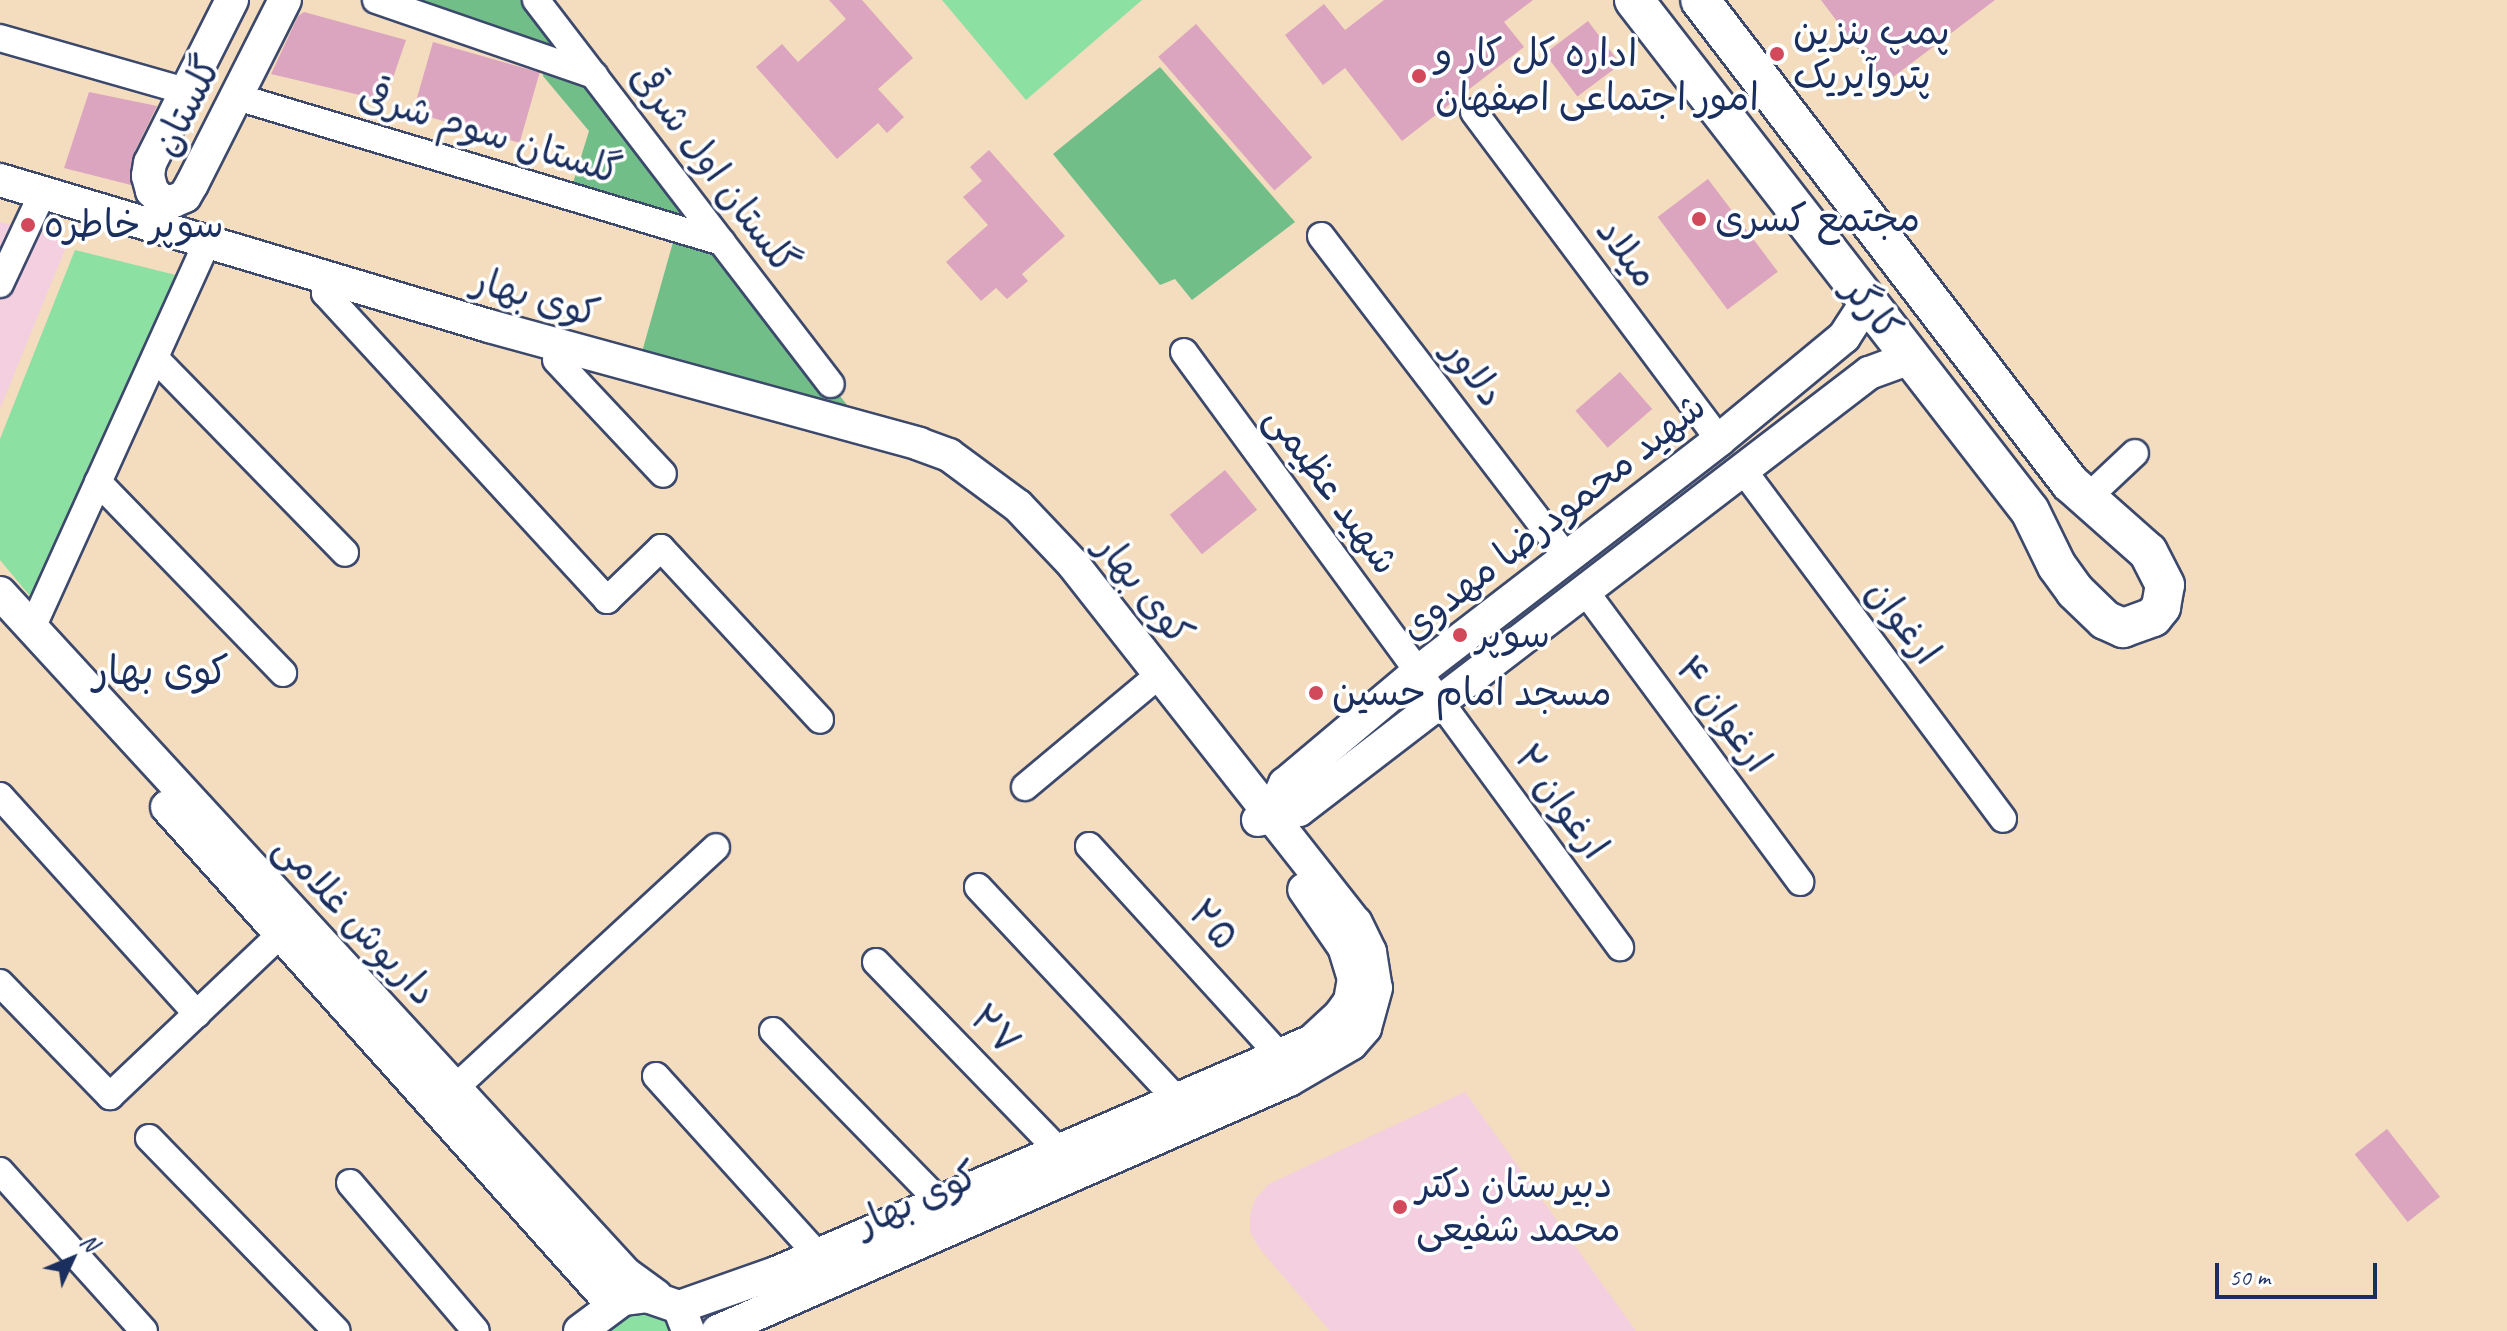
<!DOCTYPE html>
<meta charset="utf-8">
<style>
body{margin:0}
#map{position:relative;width:2507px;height:1331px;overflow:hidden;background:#f4dcbe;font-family:Caveat,"Playpen Sans Arabic",sans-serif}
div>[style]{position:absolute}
.built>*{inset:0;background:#f3cfdf}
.green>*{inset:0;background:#8ce0a2}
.forest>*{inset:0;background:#71be88}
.building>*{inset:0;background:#dca5bf;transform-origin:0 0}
.roads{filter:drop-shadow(2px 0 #3c496c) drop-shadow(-2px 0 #3c496c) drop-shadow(0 2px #3c496c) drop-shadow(0 -2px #3c496c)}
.minor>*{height:26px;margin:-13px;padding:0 13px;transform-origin:13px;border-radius:13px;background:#fff}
.tertiary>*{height:32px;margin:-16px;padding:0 16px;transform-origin:16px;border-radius:16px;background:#fff}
.secondary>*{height:38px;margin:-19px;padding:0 19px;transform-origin:19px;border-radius:19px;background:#fff}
.dots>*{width:22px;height:22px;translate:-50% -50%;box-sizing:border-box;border:4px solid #fff;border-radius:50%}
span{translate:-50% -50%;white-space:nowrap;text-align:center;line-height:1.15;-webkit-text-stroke:7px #fff;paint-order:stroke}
.poi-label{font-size:38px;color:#1b2f5e}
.left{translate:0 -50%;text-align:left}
.street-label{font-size:38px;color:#1b2f5e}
.neighbourhood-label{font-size:40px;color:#1b2f5e}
.north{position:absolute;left:32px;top:1219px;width:80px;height:80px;-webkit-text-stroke:6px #fff;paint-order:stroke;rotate:46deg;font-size:22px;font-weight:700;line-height:32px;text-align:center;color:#1b2f5e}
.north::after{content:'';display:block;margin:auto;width:28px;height:36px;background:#1b2f5e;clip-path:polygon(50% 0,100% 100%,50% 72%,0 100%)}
.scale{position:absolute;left:2215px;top:1263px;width:162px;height:36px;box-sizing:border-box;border:4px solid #1b2f5e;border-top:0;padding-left:10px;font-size:24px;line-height:28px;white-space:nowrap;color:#1b2f5e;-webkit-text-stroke:6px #fff;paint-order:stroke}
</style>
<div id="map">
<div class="built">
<div style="clip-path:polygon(0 222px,69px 240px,0 409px)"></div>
<div style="clip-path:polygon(1465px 1092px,1636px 1331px,1330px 1331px,1260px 1249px,1250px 1232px,1250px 1215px,1255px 1199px,1269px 1184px)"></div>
</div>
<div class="green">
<div style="clip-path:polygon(942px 0,1142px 0,1026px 100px)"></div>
<div style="clip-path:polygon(75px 250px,184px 277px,35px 602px,0 560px,0 439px)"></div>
<div style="clip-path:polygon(633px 1312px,660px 1316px,670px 1322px,670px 1331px,603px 1331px,619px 1317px)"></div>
</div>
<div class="forest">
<div style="clip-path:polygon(376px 0,536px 0,860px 422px,640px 359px,677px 228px,569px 196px,589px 131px,543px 76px,543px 63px)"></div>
<div style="clip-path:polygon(1160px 67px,1295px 222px,1192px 300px,1175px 279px,1160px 285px,1053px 154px)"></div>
</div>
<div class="building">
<div style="clip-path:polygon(829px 0,862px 0,913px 58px,878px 89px,904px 117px,887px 133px,878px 123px,837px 159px,756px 67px,782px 44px,798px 62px,846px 19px)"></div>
<div style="clip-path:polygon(1384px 0,1533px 0,1504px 22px,1524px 47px,1402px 141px,1345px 68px,1323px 85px,1285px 35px,1324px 4px,1345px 30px)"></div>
<div style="clip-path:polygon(1821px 0,1995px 0,1884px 84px)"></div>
<div style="clip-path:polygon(304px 12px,406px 40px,385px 101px,271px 74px,298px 16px)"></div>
<div style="left:1588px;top:21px;width:54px;height:54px;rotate:53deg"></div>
<div style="left:1196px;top:24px;width:177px;height:50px;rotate:49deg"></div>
<div style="left:433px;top:42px;width:111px;height:73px;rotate:16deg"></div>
<div style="clip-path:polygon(89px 92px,157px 106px,133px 155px,131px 185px,64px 168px)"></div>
<div style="clip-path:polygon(989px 150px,1065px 236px,1022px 274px,1028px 281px,1007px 299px,996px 288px,981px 301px,946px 262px,988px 225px,963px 197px,982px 181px,970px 167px)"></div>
<div style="left:1708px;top:179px;width:116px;height:63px;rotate:53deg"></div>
<div style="left:1620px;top:372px;width:49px;height:59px;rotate:49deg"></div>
<div style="left:1225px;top:470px;width:51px;height:71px;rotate:51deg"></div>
<div style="left:2387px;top:1129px;width:86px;height:41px;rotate:52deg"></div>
</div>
<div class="roads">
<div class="minor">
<div style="left:376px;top:0;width:231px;rotate:19deg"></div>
<div style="left:536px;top:0;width:484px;rotate:52.5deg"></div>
<div style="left:0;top:38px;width:196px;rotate:16deg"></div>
<div style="left:237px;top:97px;width:506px;rotate:16.65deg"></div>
<div style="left:1474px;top:112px;width:409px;rotate:53.2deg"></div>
<div style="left:1321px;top:236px;width:404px;rotate:52.6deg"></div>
<div style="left:330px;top:277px;width:17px;rotate:107deg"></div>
<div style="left:325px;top:293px;width:417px;rotate:47.4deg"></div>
<div style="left:607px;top:600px;width:75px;rotate:-43.9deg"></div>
<div style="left:661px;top:548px;width:234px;rotate:47.2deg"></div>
<div style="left:0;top:284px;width:102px;rotate:-64.9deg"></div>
<div style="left:1184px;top:352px;width:738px;rotate:53.77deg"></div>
<div style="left:155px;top:358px;width:272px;rotate:45.7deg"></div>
<div style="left:556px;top:360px;width:156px;rotate:46.8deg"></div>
<div style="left:1743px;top:470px;width:435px;rotate:53.3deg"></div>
<div style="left:98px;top:482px;width:266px;rotate:45.9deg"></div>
<div style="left:2086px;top:499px;width:67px;rotate:-43.2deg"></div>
<div style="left:1585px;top:591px;width:362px;rotate:53.5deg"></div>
<div style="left:32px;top:628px;width:426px;rotate:-65.6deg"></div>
<div style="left:1025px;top:787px;width:176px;rotate:-39.9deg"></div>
<div style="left:0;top:796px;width:294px;rotate:47.9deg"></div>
<div style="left:1089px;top:846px;width:282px;rotate:47.7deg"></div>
<div style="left:978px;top:887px;width:291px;rotate:46.9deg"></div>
<div style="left:876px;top:962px;width:263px;rotate:45.9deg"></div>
<div style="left:0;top:983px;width:158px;rotate:45.8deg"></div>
<div style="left:110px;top:1096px;width:237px;rotate:-43.5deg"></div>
<div style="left:773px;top:1031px;width:239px;rotate:45.7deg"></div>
<div style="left:656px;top:1076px;width:241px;rotate:47.9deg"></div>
<div style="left:455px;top:1088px;width:355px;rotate:-42.7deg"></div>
<div style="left:149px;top:1138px;width:269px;rotate:45.8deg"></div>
<div style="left:0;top:1171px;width:215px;rotate:48deg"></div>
<div style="left:350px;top:1183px;width:194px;rotate:49.6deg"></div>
</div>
<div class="tertiary">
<div style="left:232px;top:0;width:182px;rotate:116.7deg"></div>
<div style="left:150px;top:163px;width:13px;rotate:99deg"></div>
<div style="left:148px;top:176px;width:16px;rotate:75deg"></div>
<div style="left:152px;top:191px;width:14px;rotate:45deg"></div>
<div style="left:162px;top:201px;width:12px"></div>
<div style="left:174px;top:201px;width:12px;rotate:-24deg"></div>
<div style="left:185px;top:196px;width:14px;rotate:-60deg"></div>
<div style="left:192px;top:184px;width:206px;rotate:-63.2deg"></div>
<div style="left:0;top:180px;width:510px;rotate:16.62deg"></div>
<div style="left:489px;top:326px;width:446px;rotate:15.3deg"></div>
<div style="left:919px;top:444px;width:32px;rotate:20deg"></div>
<div style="left:949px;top:455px;width:86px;rotate:36.5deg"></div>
<div style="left:1018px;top:506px;width:80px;rotate:46.5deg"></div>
<div style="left:1073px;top:564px;width:457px;rotate:51.8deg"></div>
<div style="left:1356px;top:923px;width:32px;rotate:64deg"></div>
<div style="left:1370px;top:952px;width:36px;rotate:81deg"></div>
<div style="left:1376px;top:988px;width:41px;rotate:105.4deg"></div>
<div style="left:1365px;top:1028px;width:21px;rotate:131deg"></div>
<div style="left:1351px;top:1044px;width:72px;rotate:149.9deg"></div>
<div style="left:1289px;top:1080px;width:624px;rotate:156.27deg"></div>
<div style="left:0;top:593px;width:925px;rotate:47.41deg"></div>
<div style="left:626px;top:1274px;width:37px;rotate:36deg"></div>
<div style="left:167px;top:807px;width:669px;rotate:48.15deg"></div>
<div style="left:1272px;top:814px;width:33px;rotate:-67deg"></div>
<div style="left:1285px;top:784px;width:174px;rotate:-40.1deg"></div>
<div style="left:1418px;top:672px;width:380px;rotate:-37.6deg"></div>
<div style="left:1719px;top:440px;width:162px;rotate:-39.5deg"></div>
<div style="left:1844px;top:337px;width:40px;rotate:-57.1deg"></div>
<div style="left:1258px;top:820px;width:42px;rotate:-13.7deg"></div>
<div style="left:1299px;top:810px;width:718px;rotate:-37.48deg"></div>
<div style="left:1869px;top:373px;width:44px;rotate:-20.1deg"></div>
<div style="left:679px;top:1307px;width:103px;rotate:-19.3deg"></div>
<div style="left:776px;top:1273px;width:584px;rotate:-23.4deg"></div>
<div style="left:1312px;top:1041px;width:38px;rotate:-43deg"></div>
<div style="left:1340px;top:1015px;width:17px;rotate:-54deg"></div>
<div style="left:1350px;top:1001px;width:22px;rotate:-80deg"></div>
<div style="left:1354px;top:979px;width:34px;rotate:-107deg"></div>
<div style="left:1344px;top:947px;width:70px;rotate:-124.6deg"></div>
<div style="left:580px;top:1331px;width:54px;rotate:-36.7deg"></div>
<div style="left:623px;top:1299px;width:24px;rotate:-7deg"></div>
<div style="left:647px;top:1296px;width:34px;rotate:19deg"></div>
<div style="left:679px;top:1307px;width:26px;rotate:69deg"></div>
</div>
<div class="secondary">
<div style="left:1634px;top:0;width:646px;rotate:52.23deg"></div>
<div style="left:2030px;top:511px;width:61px;rotate:63.9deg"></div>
<div style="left:2057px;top:566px;width:31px;rotate:54deg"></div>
<div style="left:2075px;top:591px;width:42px;rotate:44deg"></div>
<div style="left:2105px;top:620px;width:20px;rotate:24deg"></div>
<div style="left:2123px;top:628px;width:32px;rotate:-20deg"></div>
<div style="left:2153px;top:617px;width:13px;rotate:-51deg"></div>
<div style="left:2161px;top:607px;width:22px;rotate:-80deg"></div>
<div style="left:2165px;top:585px;width:37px;rotate:-117deg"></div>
<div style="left:2148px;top:552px;width:104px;rotate:-138.5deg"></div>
<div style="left:2070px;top:483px;width:608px;rotate:-127.45deg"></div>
</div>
</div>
<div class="dots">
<div style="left:1777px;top:54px;background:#d1495b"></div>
<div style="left:1419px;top:76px;background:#d1495b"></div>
<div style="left:1699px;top:219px;background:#d1495b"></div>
<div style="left:28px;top:225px;background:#d1495b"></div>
<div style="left:1460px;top:635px;background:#d1495b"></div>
<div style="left:1316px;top:693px;background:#d1495b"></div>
<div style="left:1400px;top:1207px;background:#d1495b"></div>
</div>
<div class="poi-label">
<span class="left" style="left:1793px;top:54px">پمپ بنزین<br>پتروآیریک</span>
<span class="left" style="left:1435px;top:76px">اداره کل کار و<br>امور اجتماعی اصفهان</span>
<span class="left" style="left:1715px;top:219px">مجتمع کسری</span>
<span class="left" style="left:44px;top:225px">سوپر خاطره</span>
<span class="left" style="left:1476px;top:635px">سوپر</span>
<span class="left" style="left:1332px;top:693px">مسجد امام حسین</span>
<span class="left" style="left:1416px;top:1207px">دبیرستان دکتر<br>محمد شفیعی</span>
</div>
<div class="street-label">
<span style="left:187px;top:106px;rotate:-63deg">گلستان</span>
<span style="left:490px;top:133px;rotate:17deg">گلستان سوم شرقی</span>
<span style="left:714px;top:169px;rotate:53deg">گلستان اول شرقی</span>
<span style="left:1627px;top:253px;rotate:53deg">میلاد</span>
<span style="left:536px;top:297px;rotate:16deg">کوی بهار</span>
<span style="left:1872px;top:309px;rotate:52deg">کارگر</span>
<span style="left:1474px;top:373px;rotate:53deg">دلاور</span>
<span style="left:1332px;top:490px;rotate:54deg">شهید عظیمی</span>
<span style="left:1553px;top:517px;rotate:-38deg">شهید محمودرضا مهدوی</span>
<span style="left:1144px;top:590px;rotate:51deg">کوی بهار</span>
<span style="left:1903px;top:622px;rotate:53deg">ارغوان</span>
<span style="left:1723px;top:714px;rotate:54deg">ارغوان ۴</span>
<span style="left:1561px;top:802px;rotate:54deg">ارغوان ۲</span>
<span style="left:355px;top:920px;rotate:47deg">داریوش غلامی</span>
<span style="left:1213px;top:925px;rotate:48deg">۲۵</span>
<span style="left:995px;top:1030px;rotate:46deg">۲۷</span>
<span style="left:917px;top:1199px;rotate:-24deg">کوی بهار</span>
</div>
<div class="neighbourhood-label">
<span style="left:161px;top:671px">کوی بهار</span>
</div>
<div class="north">N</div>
<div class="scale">50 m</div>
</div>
